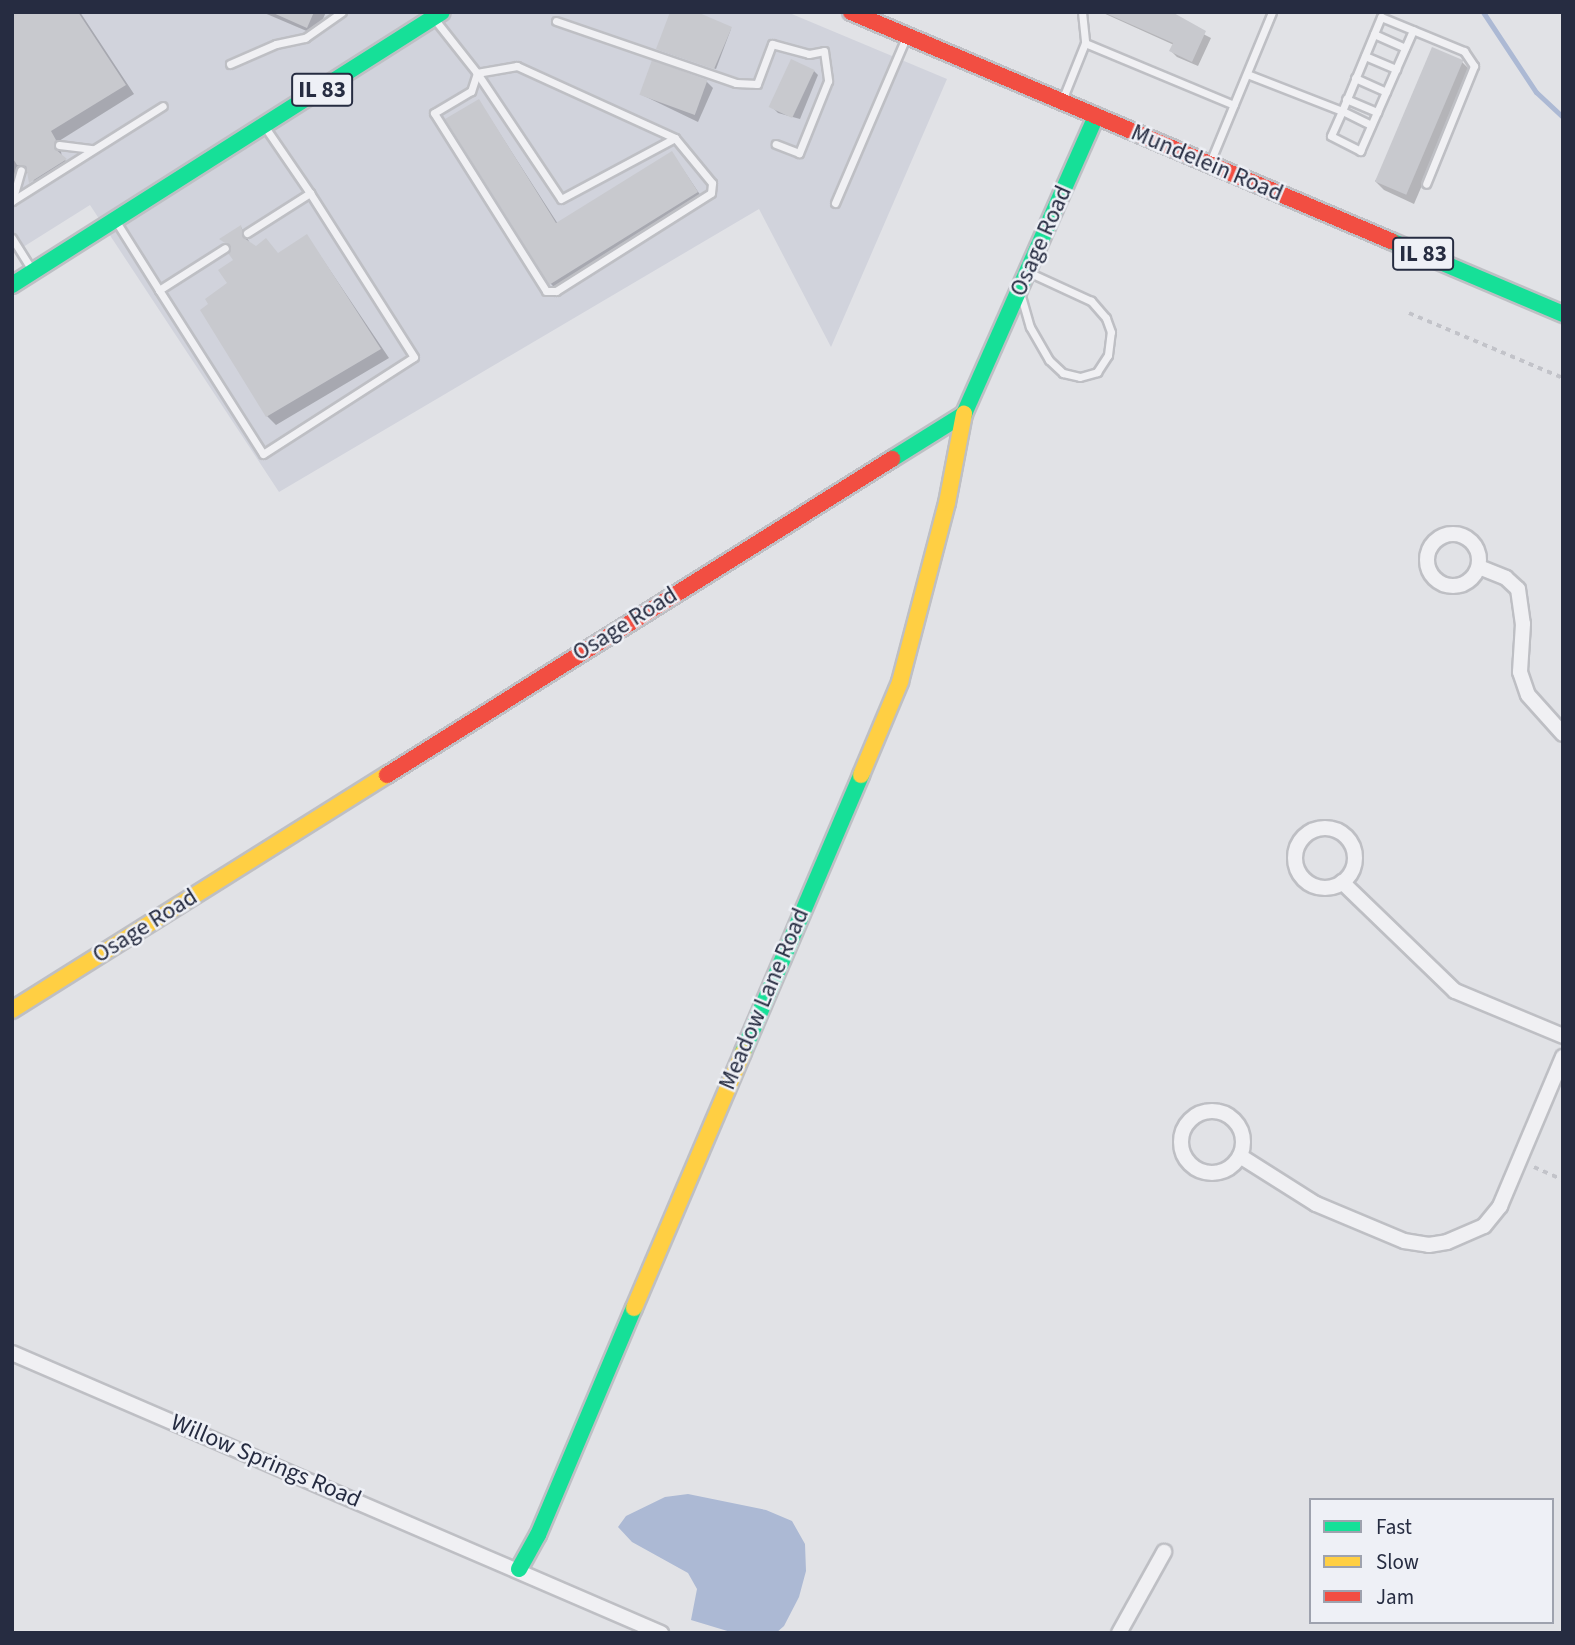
<!DOCTYPE html>
<style>
body{margin:0}
#map{position:relative;width:1575px;height:1645px;overflow:hidden;background:#e1e2e6;font-family:"Source Sans 3",sans-serif}
div>[style]{position:absolute}
.built>*{inset:0;background:#d1d3dc}
.water>*{inset:0;background:#acb9d4}
.shadow>*{inset:0;background:#0003}
.stream>*{height:5px;margin:-2.5px;padding:0 2.5px;transform-origin:2.5px;border-radius:2.5px;background:#acb9d4}
.building>*{inset:0;background:#c8c9ce;transform-origin:0 0}
.path>*{height:3.5px;margin-top:-1.75px;transform-origin:0;background:repeating-linear-gradient(90deg,#c2c3c9 0 5px,transparent 0 10px)}
.roads{filter:drop-shadow(2px 0 #bebfc4) drop-shadow(-2px 0 #bebfc4) drop-shadow(0 2px #bebfc4) drop-shadow(0 -2px #bebfc4)}
.lane>*{height:7px;margin:-3.5px;padding:0 3.5px;transform-origin:3.5px;border-radius:3.5px;background:#f0f0f3}
.street>*{height:14px;margin:-7px;padding:0 7px;transform-origin:7px;border-radius:7px;background:#f0f0f3}
.street>.ring{margin:-7px;padding:0;box-sizing:content-box;background:none;border:14px solid #f0f0f3;border-radius:50%}
.fast>*{height:16px;margin:-8px;padding:0 8px;transform-origin:8px;border-radius:8px;background:#16e098}
.slow>*{height:16px;margin:-8px;padding:0 8px;transform-origin:8px;border-radius:8px;background:#ffcf43}
.jam>*{height:16px;margin:-8px;padding:0 8px;transform-origin:8px;border-radius:8px;background:#f24e42}
span{translate:-50% -50%;white-space:nowrap;text-align:center;line-height:1.15;-webkit-text-stroke:5px #eef0f6;paint-order:stroke}
.shield-label span{padding:2px 5px;background:#eef0f6;border:2px solid;border-radius:5px;-webkit-text-stroke-width:0}
.shield-label{font-size:23px;color:#262c41;font-weight:700}
.street-label{font-size:24px;color:#262c41}
.frame{position:absolute;inset:0;border:14px solid #262c41;pointer-events:none}
.legend{position:absolute;left:1309px;top:1498px;width:245px;height:126px;box-sizing:border-box;background:#eef0f6;border:2px solid #9ea2ae;margin:0;padding:9px 12px;list-style:none;font-size:21px;color:#262c41}
.legend li{display:flex;align-items:center;gap:14px;height:35px}
.legend b{width:35px;border:2px solid #9ea2ae}
</style>
<div id="map">
<div class="built">
<div style="clip-path:polygon(12px 12px,787px 12px,947px 79px,831px 347px,759px 209px,279px 492px,90px 205px,12px 254px)"></div>
</div>
<div class="water">
<div style="clip-path:polygon(688px 1494px,766px 1510px,792px 1521px,805px 1544px,806px 1571px,799px 1597px,784px 1626px,776px 1633px,734px 1633px,691px 1620px,697px 1589px,688px 1573px,632px 1542px,618px 1527px,626px 1516px,665px 1497px)"></div>
</div>
<div class="shadow">
<div style="clip-path:polygon(12px 12px,80px 12px,134px 94px,59px 141px,62px 157px,74px 169px,39px 191px,29px 172px,12px 180px)"></div>
<div style="clip-path:polygon(262px 12px,326px 12px,316px 35px)"></div>
<div style="clip-path:polygon(1101px 12px,1160px 12px,1211px 38px,1198px 66px,1177px 57px,1171px 51px,1174px 45px)"></div>
<div style="clip-path:polygon(731px 29px,716px 69px,660px 50px)"></div>
<div style="clip-path:polygon(1462px 62px,1471px 71px,1414px 204px,1384px 190px,1375px 181px)"></div>
<div style="clip-path:polygon(814px 71px,818px 75px,800px 119px,778px 113px,774px 109px)"></div>
<div style="clip-path:polygon(706px 81px,713px 88px,698px 122px,640px 94px)"></div>
<div style="clip-path:polygon(479px 101px,558px 224px,672px 153px,705px 202px,560px 293px,551px 284px)"></div>
<div style="clip-path:polygon(241px 227px,251px 245px,279px 255px,307px 236px,389px 358px,276px 425px,267px 416px,229px 284px,235px 261px,232px 249px,222px 239px)"></div>
</div>
<div class="stream">
<div style="left:1483px;top:12px;width:96px;rotate:56.5deg"></div>
<div style="left:1536px;top:92px;width:37px;rotate:43deg"></div>
</div>
<div class="building">
<div style="clip-path:polygon(12px 12px,78px 12px,126px 85px,51px 131px,56px 140px,54px 148px,67px 159px,29px 183px,26px 166px,17px 165px,12px 157px)"></div>
<div style="clip-path:polygon(271px 12px,314px 12px,307px 28px)"></div>
<div style="clip-path:polygon(670px 12px,697px 12px,732px 27px,714px 69px,656px 49px)"></div>
<div style="clip-path:polygon(1103px 12px,1172px 12px,1206px 31px,1192px 62px,1169px 51px,1173px 43px)"></div>
<div style="left:1432px;top:47px;width:34px;height:146px;rotate:23deg"></div>
<div style="left:791px;top:59px;width:26px;height:53px;rotate:25deg"></div>
<div style="left:652px;top:60px;width:59px;height:37px;rotate:20deg"></div>
<div style="clip-path:polygon(479px 99px,556px 223px,672px 151px,698px 192px,549px 285px,445px 119px)"></div>
<div style="clip-path:polygon(241px 225px,244px 238px,256px 246px,266px 238px,278px 253px,307px 234px,381px 349px,266px 417px,200px 310px,208px 304px,205px 299px,227px 283px,218px 270px,233px 260px,228px 253px,231px 247px,219px 239px)"></div>
</div>
<div class="path">
<div style="left:1409px;top:313px;width:167px;rotate:22.9deg"></div>
<div style="left:1534px;top:1167px;width:32px;rotate:24deg"></div>
</div>
<div class="roads">
<div class="lane">
<div style="left:1082px;top:12px;width:31px;rotate:84deg"></div>
<div style="left:436px;top:21px;width:66px;rotate:51.7deg"></div>
<div style="left:477px;top:73px;width:19px;rotate:108deg"></div>
<div style="left:471px;top:91px;width:43px;rotate:149.3deg"></div>
<div style="left:434px;top:113px;width:210px;rotate:57.8deg"></div>
<div style="left:546px;top:291px;width:10px"></div>
<div style="left:556px;top:291px;width:183px;rotate:-32.3deg"></div>
<div style="left:711px;top:193px;width:10px;rotate:-84deg"></div>
<div style="left:712px;top:183px;width:58px;rotate:-129.4deg"></div>
<div style="left:675px;top:138px;width:174px;rotate:-155.5deg"></div>
<div style="left:517px;top:66px;width:41px;rotate:170.1deg"></div>
<div style="left:477px;top:73px;width:151px;rotate:56.3deg"></div>
<div style="left:561px;top:199px;width:129px;rotate:-28.2deg"></div>
<div style="left:556px;top:21px;width:190px;rotate:19deg"></div>
<div style="left:736px;top:83px;width:21px;rotate:3deg"></div>
<div style="left:757px;top:84px;width:43px;rotate:-69.4deg"></div>
<div style="left:772px;top:44px;width:38px;rotate:15deg"></div>
<div style="left:809px;top:54px;width:15px;rotate:-11deg"></div>
<div style="left:824px;top:51px;width:30px;rotate:82deg"></div>
<div style="left:828px;top:81px;width:78px;rotate:111.9deg"></div>
<div style="left:799px;top:153px;width:25px;rotate:-159deg"></div>
<div style="left:1374px;top:34px;width:34px;rotate:24deg"></div>
<div style="left:1365px;top:56px;width:34px;rotate:23deg"></div>
<div style="left:230px;top:64px;width:50px;rotate:-23.5deg"></div>
<div style="left:276px;top:44px;width:30px;rotate:-12deg"></div>
<div style="left:305px;top:38px;width:45px;rotate:-35.1deg"></div>
<div style="left:1247px;top:74px;width:102px;rotate:21.3deg"></div>
<div style="left:1342px;top:111px;width:27px;rotate:114deg"></div>
<div style="left:1331px;top:136px;width:33px;rotate:27deg"></div>
<div style="left:1360px;top:151px;width:132px;rotate:-66.3deg"></div>
<div style="left:1355px;top:78px;width:34px;rotate:24deg"></div>
<div style="left:1063px;top:98px;width:59px;rotate:-68.2deg"></div>
<div style="left:1085px;top:43px;width:161px;rotate:22.6deg"></div>
<div style="left:1346px;top:99px;width:34px;rotate:23deg"></div>
<div style="left:1371px;top:125px;width:32px;rotate:-154deg"></div>
<div style="left:1342px;top:111px;width:102px;rotate:-67.5deg"></div>
<div style="left:1381px;top:17px;width:90px;rotate:22.3deg"></div>
<div style="left:1464px;top:51px;width:18px;rotate:56deg"></div>
<div style="left:1474px;top:66px;width:127px;rotate:112.1deg"></div>
<div style="left:59px;top:145px;width:34px;rotate:7deg"></div>
<div style="left:1211px;top:160px;width:160px;rotate:-67.6deg"></div>
<div style="left:12px;top:201px;width:178px;rotate:-32.2deg"></div>
<div style="left:12px;top:201px;width:32px;rotate:-74deg"></div>
<div style="left:835px;top:203px;width:177px;rotate:-66.8deg"></div>
<div style="left:117px;top:223px;width:79px;rotate:57.9deg"></div>
<div style="left:159px;top:290px;width:78px;rotate:-32.5deg"></div>
<div style="left:247px;top:233px;width:75px;rotate:-32.4deg"></div>
<div style="left:310px;top:193px;width:80px;rotate:-124.3deg"></div>
<div style="left:12px;top:238px;width:36px;rotate:58deg"></div>
<div style="left:159px;top:290px;width:194px;rotate:57.6deg"></div>
<div style="left:263px;top:454px;width:179px;rotate:-32.7deg"></div>
<div style="left:414px;top:357px;width:194px;rotate:-122.4deg"></div>
<div style="left:1021px;top:296px;width:32px;rotate:74deg"></div>
<div style="left:1030px;top:327px;width:38px;rotate:60deg"></div>
<div style="left:1049px;top:360px;width:19px;rotate:43deg"></div>
<div style="left:1063px;top:373px;width:17px;rotate:13deg"></div>
<div style="left:1080px;top:377px;width:18px;rotate:-16deg"></div>
<div style="left:1097px;top:372px;width:20px;rotate:-57deg"></div>
<div style="left:1108px;top:355px;width:23px;rotate:-83deg"></div>
<div style="left:1111px;top:332px;width:15px;rotate:-110deg"></div>
<div style="left:1106px;top:318px;width:23px;rotate:-131deg"></div>
<div style="left:1091px;top:301px;width:69px;rotate:-155.3deg"></div>
</div>
<div class="street">
<div class="ring" style="left:1427px;top:534px;width:38px;height:38px"></div>
<div style="left:1479px;top:567px;width:29px;rotate:22deg"></div>
<div style="left:1506px;top:578px;width:16px;rotate:43deg"></div>
<div style="left:1518px;top:589px;width:35px;rotate:82deg"></div>
<div style="left:1523px;top:624px;width:48px;rotate:93.6deg"></div>
<div style="left:1520px;top:672px;width:24px;rotate:71deg"></div>
<div style="left:1528px;top:695px;width:52px;rotate:48.1deg"></div>
<div class="ring" style="left:1295px;top:828px;width:46px;height:46px"></div>
<div style="left:1342px;top:882px;width:157px;rotate:44deg"></div>
<div style="left:1455px;top:991px;width:117px;rotate:22.6deg"></div>
<div class="ring" style="left:1181px;top:1111px;width:48px;height:48px"></div>
<div style="left:1240px;top:1156px;width:90px;rotate:32.3deg"></div>
<div style="left:1316px;top:1204px;width:95px;rotate:22.8deg"></div>
<div style="left:1404px;top:1241px;width:25px;rotate:9deg"></div>
<div style="left:1429px;top:1245px;width:18px;rotate:-9deg"></div>
<div style="left:1447px;top:1242px;width:40px;rotate:-23.4deg"></div>
<div style="left:1484px;top:1226px;width:26px;rotate:-51deg"></div>
<div style="left:1500px;top:1206px;width:162px;rotate:-67.1deg"></div>
<div style="left:12px;top:1353px;width:707px;rotate:23.34deg"></div>
<div style="left:1119px;top:1633px;width:93px;rotate:-60.9deg"></div>
</div>
<div class="fast">
<div style="left:1391px;top:241px;width:187px;rotate:23deg"></div>
<div style="left:12px;top:285px;width:509px;rotate:-32.41deg"></div>
<div style="left:892px;top:459px;width:85px;rotate:-32deg"></div>
<div style="left:964px;top:414px;width:326px;rotate:-66.1deg"></div>
<div style="left:743px;top:1052px;width:301px;rotate:-66.9deg"></div>
<div style="left:519px;top:1569px;width:39px;rotate:-61deg"></div>
<div style="left:538px;top:1535px;width:246px;rotate:-67.1deg"></div>
</div>
<div class="slow">
<div style="left:861px;top:775px;width:101px;rotate:-67.2deg"></div>
<div style="left:900px;top:682px;width:185px;rotate:-75.3deg"></div>
<div style="left:947px;top:503px;width:91px;rotate:-79.2deg"></div>
<div style="left:12px;top:1010px;width:443px;rotate:-32.1deg"></div>
<div style="left:634px;top:1308px;width:278px;rotate:-66.9deg"></div>
</div>
<div class="jam">
<div style="left:851px;top:12px;width:587px;rotate:22.98deg"></div>
<div style="left:387px;top:775px;width:596px;rotate:-32.04deg"></div>
</div>
</div>
<div class="shield-label">
<span style="left:322px;top:90px">IL 83</span>
<span style="left:1423px;top:254px">IL 83</span>
</div>
<div class="street-label">
<span style="left:1207px;top:163px;rotate:23deg">Mundelein Road</span>
<span style="left:1041px;top:241px;rotate:-66deg">Osage Road</span>
<span style="left:625px;top:624px;rotate:-32deg">Osage Road</span>
<span style="left:145px;top:926px;rotate:-32deg">Osage Road</span>
<span style="left:764px;top:999px;rotate:-67deg">Meadow Lane Road</span>
<span style="left:266px;top:1461px;rotate:23deg">Willow Springs Road</span>
</div>
<div class="frame"></div>
<ul class="legend">
<li><b style="height:9px;background:#16e098"></b>Fast</li>
<li><b style="height:9px;background:#ffcf43"></b>Slow</li>
<li><b style="height:9px;background:#f24e42"></b>Jam</li>
</ul>
</div>
